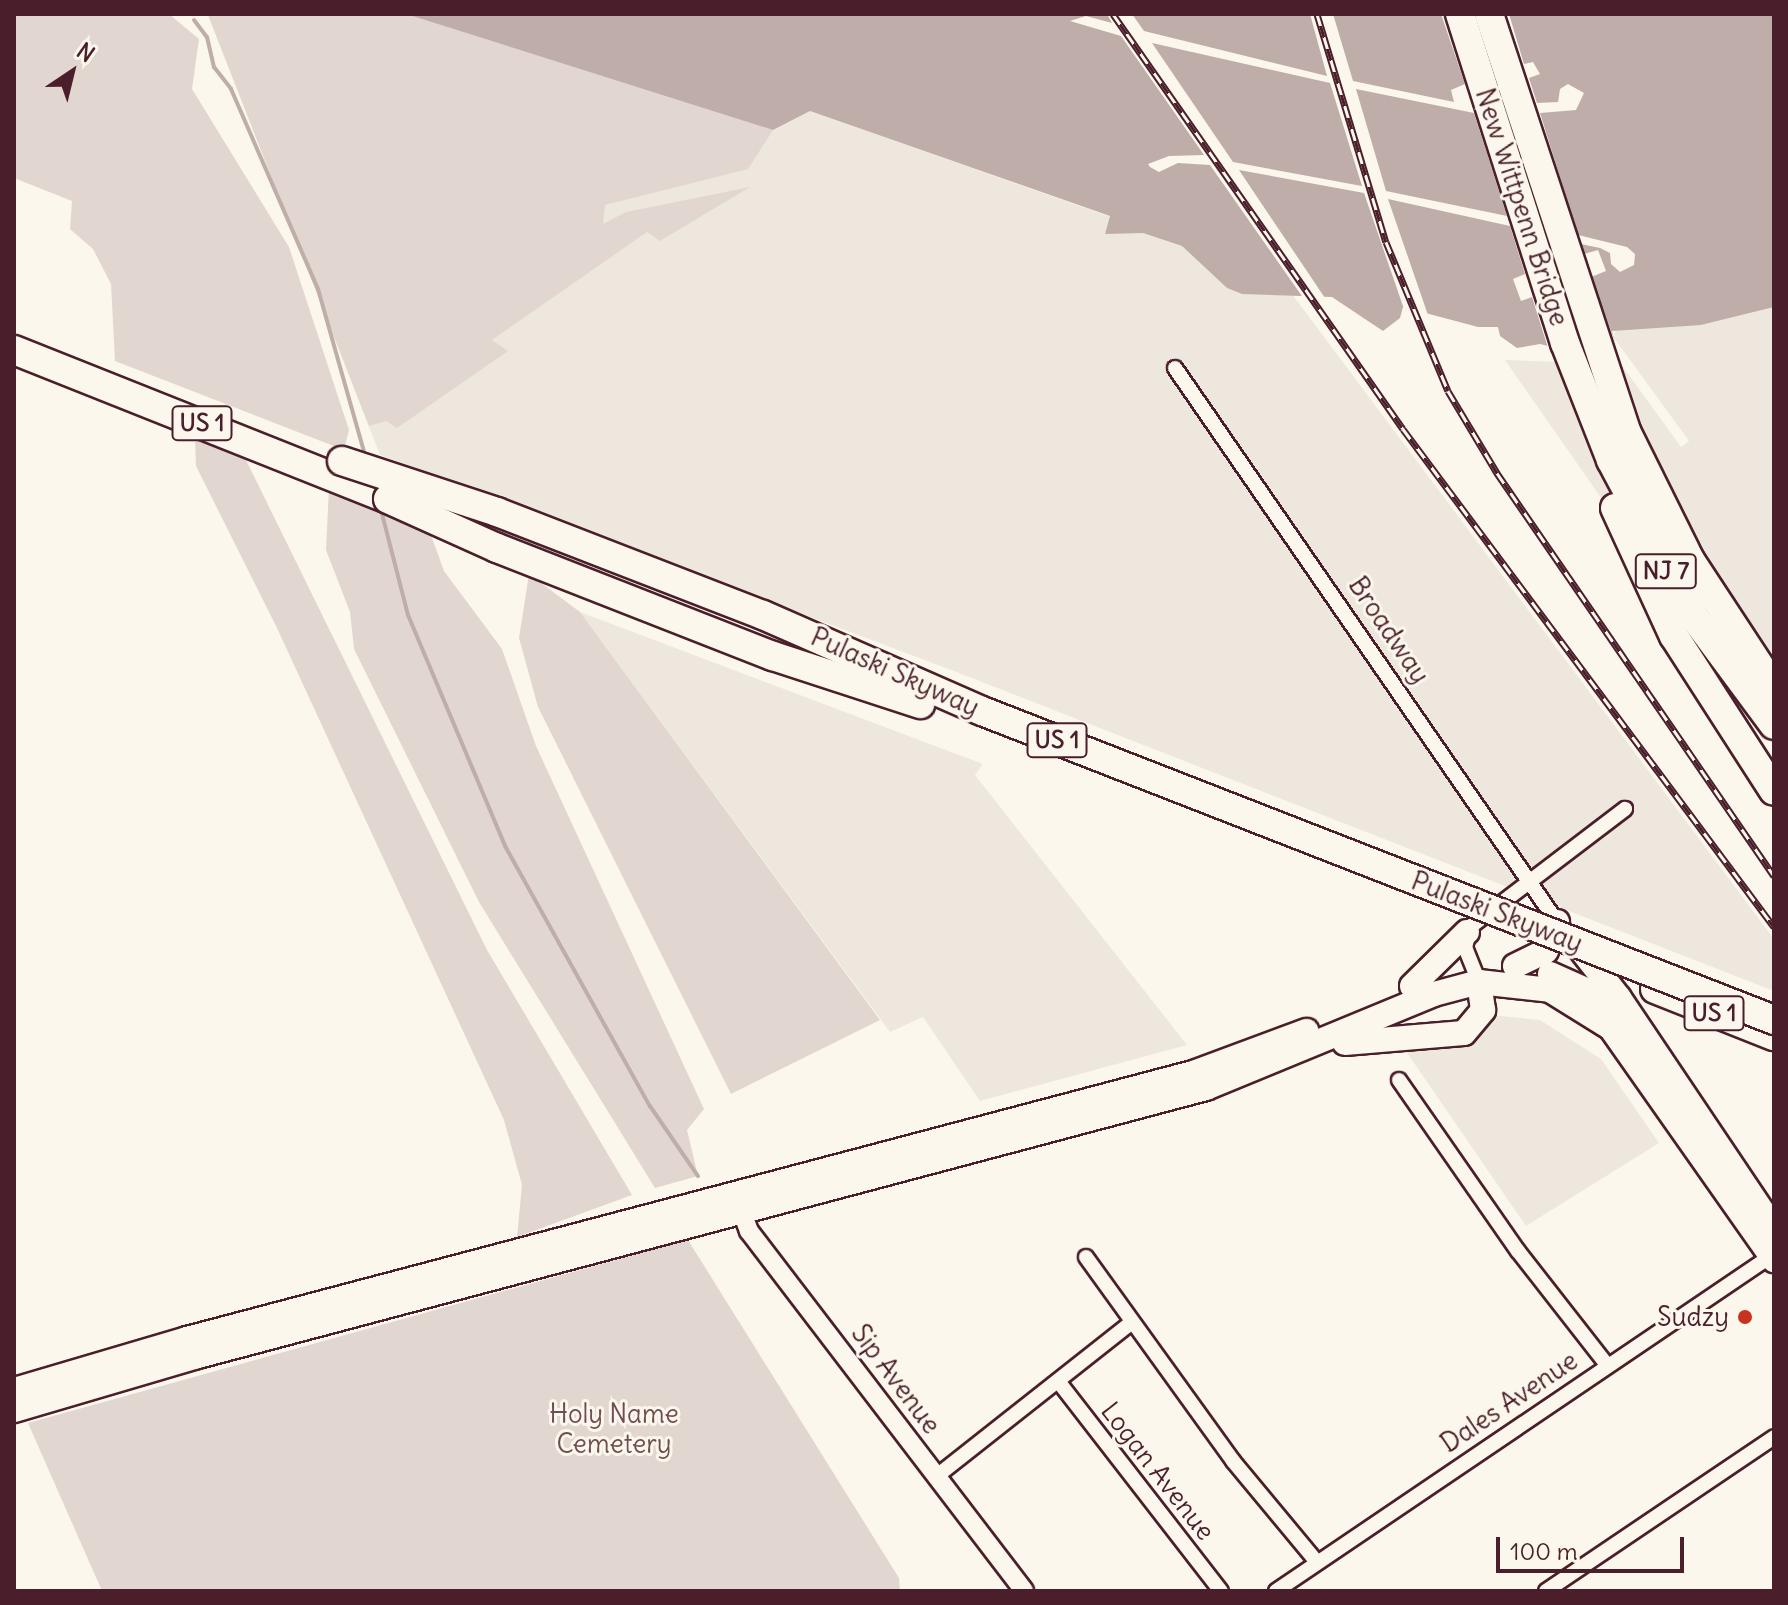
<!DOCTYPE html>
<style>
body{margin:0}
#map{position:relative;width:1788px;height:1605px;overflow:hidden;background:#fbf7ec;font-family:Delius,sans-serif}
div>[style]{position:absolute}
.built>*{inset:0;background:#eee7de}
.green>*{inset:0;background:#e2d7d0}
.water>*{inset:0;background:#bfadaa}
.pier>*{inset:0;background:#fbf7ec}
.stream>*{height:4px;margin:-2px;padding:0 2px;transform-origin:2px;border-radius:2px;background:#bfadaa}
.roads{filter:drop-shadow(2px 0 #4a1f2b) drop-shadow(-2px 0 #4a1f2b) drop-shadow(0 2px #4a1f2b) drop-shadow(0 -2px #4a1f2b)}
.minor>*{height:14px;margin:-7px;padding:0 7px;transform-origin:7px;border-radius:7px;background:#fbf7ec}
.tertiary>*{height:18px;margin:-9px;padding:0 9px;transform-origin:9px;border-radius:9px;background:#fbf7ec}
.trunk>*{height:24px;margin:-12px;padding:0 12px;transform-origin:12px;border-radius:12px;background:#fbf7ec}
.motorway>*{height:28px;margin:-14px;padding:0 14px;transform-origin:14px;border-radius:14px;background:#fbf7ec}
.rail>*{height:7px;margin-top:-3.5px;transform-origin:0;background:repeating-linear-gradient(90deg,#fbf7ec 0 12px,#4a1f2b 0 24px);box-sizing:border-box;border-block:2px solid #4a1f2b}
.bridges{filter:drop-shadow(2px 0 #4a1f2b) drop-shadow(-2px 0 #4a1f2b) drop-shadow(0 2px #4a1f2b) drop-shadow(0 -2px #4a1f2b)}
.motorway-bridge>*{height:28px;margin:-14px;padding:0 14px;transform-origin:14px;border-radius:14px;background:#fbf7ec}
.dots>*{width:22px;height:22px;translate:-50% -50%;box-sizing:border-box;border:4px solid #fbf7ec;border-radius:50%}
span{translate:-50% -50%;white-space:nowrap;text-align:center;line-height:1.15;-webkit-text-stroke:6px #fbf7ec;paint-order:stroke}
.shield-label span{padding:2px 6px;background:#fbf7ec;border:2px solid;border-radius:6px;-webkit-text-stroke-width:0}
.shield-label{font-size:24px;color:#4a1f2b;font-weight:700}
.street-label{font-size:26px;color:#4a1f2b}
.poi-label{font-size:26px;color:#4a1f2b}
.right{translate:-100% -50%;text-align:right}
.park-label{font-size:26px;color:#704d54}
.frame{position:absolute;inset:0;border:16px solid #4a1f2b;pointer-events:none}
.north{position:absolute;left:32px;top:32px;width:80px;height:80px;-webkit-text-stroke:6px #fbf7ec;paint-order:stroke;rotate:35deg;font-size:22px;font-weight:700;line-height:32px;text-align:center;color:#4a1f2b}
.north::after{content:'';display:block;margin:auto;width:28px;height:36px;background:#4a1f2b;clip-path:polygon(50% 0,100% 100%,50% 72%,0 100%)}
.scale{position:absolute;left:1496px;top:1537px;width:188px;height:36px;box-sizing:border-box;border:4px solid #4a1f2b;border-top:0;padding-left:10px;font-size:24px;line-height:28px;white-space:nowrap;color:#4a1f2b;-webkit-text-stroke:6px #fbf7ec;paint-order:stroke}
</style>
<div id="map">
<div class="built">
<div style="clip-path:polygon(406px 14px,773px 130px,810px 111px,1111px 217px,1105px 233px,1143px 233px,1182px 246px,1227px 288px,1242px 294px,1292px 294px,1774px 939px,1774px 991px,946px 668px,380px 455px,208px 15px)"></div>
<div style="clip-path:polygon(1774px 307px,1774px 746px,1505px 360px,1621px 364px,1681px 447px,1689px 441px,1614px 338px,1616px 325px,1701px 325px)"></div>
<div style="clip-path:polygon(580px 612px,983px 764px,975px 775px,1187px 1045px,980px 1101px,923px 1017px,890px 1032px)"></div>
<div style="clip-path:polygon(1480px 1014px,1540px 1020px,1601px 1059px,1659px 1143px,1526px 1226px,1401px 1044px)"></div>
</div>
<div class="green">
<div style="clip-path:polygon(14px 14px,169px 14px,199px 39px,192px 89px,289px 247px,349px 430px,344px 450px,115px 361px,111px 284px,93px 249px,70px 229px,72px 201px,14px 178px)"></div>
<div style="clip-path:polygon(406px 14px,773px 130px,748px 169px,605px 205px,603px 224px,626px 212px,750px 187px,660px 241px,647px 232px,492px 340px,508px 351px,397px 428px,386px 421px,369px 426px,208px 15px)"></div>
<div style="clip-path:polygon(195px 435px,245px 458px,487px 950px,632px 1195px,517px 1237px,522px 1185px,504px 1120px,277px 628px,196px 466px)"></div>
<div style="clip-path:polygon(329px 487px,431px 535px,444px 571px,502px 649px,536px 746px,704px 1109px,687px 1130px,698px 1176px,655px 1188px,479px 902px,354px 649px,350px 612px,326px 550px)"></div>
<div style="clip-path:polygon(529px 574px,580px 612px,880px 1020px,731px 1094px,538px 707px,519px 638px)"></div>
<div style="clip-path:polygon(688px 1240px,899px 1578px,900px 1591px,102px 1591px,28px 1423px)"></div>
</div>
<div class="water">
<div style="clip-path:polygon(406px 14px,1774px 14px,1774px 307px,1701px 325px,1612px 331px,1621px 364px,1540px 344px,1517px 348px,1500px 336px,1498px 327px,1478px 327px,1403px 307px,1400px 318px,1383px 331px,1332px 297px,1242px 294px,1227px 288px,1182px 246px,1143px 233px,1105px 234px,1110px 216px,810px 111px,773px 130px)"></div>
</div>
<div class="pier">
<div style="clip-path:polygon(evenodd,1107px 14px,1132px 14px,1144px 31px,1327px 76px,1310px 14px,1333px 14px,1353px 81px,1454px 102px,1451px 90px,1465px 84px,1441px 14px,1509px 14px,1524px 64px,1533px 62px,1540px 74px,1529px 78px,1537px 103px,1558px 102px,1560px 89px,1568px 84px,1584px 93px,1576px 110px,1540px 113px,1578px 235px,1627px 247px,1635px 254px,1634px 265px,1620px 272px,1611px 264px,1610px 253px,1600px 248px,1581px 244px,1584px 254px,1598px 250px,1606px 271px,1591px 277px,1624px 366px,1549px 351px,1532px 297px,1521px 301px,1513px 279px,1525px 274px,1510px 226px,1388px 199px,1429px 318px,1405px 312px,1364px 193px,1239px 170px,1327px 301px,1304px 299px,1210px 165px,1178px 163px,1159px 172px,1150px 167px,1148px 164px,1169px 156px,1204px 155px,1121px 36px,1070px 21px,1086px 16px,1112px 23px,1107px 14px,1152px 43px,1330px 83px,1362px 186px,1233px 162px,1152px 43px,1107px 14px,1356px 89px,1474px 113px,1507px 216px,1386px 191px,1356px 89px)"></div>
</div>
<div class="stream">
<div style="left:194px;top:20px;width:21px;rotate:53deg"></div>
<div style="left:207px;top:37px;width:31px;rotate:77deg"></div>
<div style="left:214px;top:67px;width:28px;rotate:52deg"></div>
<div style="left:231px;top:89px;width:218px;rotate:66.5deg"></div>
<div style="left:318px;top:289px;width:173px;rotate:74.2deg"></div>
<div style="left:380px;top:506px;width:113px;rotate:75.6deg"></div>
<div style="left:408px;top:615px;width:251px;rotate:67.2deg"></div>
<div style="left:505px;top:846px;width:298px;rotate:60.9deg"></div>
<div style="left:650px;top:1106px;width:85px;rotate:55.6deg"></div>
</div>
<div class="roads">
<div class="minor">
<div style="left:1175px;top:368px;width:673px;rotate:55.41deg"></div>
<div style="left:1479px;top:982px;width:37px;rotate:-112deg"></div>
<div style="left:1465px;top:948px;width:22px;rotate:-77deg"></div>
<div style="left:1470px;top:927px;width:195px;rotate:-37.3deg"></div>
<div style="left:1399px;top:1080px;width:208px;rotate:55.2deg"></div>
<div style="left:1518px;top:1251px;width:145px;rotate:52deg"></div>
<div style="left:1086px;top:1257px;width:251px;rotate:54.2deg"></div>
<div style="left:1233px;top:1461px;width:131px;rotate:50.3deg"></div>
<div style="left:1058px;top:1381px;width:266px;rotate:52.2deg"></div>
<div style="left:937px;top:1476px;width:248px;rotate:-38.3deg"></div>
<div style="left:1276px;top:1591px;width:598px;rotate:-34.09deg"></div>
<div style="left:1546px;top:1591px;width:275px;rotate:-34deg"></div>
</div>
<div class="tertiary">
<div style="left:738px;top:1201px;width:32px;rotate:70deg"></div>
<div style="left:749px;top:1231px;width:453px;rotate:52.6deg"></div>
</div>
<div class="trunk">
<div style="left:1575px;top:942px;width:71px;rotate:51.8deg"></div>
<div style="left:1619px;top:998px;width:278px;rotate:56.1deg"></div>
<div style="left:1515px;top:966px;width:34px;rotate:-26deg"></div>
<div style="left:1546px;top:951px;width:31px;rotate:-69deg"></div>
<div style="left:1550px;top:974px;width:51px;rotate:24.1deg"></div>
<div style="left:1597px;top:995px;width:61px;rotate:42.3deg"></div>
<div style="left:1412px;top:986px;width:77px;rotate:-44.5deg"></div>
<div style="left:1345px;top:1043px;width:119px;rotate:-4.8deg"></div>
<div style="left:1464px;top:1033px;width:30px;rotate:-50deg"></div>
<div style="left:1483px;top:1010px;width:28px;rotate:-98deg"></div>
<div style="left:14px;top:1390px;width:180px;rotate:-16.4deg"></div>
<div style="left:187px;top:1339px;width:1041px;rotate:-14.81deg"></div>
<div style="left:1193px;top:1073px;width:121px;rotate:-20.4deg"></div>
<div style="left:14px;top:1410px;width:192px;rotate:-16.4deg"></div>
<div style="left:198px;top:1356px;width:1043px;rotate:-14.89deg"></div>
<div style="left:1206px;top:1088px;width:247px;rotate:-22.4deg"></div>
<div style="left:1434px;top:994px;width:47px;rotate:-14.9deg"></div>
<div style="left:1479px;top:982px;width:71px;rotate:6.4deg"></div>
<div style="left:1550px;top:990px;width:72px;rotate:31.9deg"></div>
<div style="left:1611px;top:1028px;width:284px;rotate:54.9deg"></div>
</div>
<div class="motorway">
<div style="left:1460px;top:14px;width:345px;rotate:72.3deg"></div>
<div style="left:1565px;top:343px;width:126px;rotate:68.5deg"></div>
<div style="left:1611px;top:460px;width:178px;rotate:62.1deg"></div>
<div style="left:1694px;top:617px;width:134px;rotate:53.5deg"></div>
<div style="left:1489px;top:14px;width:441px;rotate:71.8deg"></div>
<div style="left:1627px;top:433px;width:142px;rotate:63.6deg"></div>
<div style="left:1690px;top:560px;width:153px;rotate:56.7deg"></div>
<div style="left:14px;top:350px;width:403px;rotate:21.7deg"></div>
<div style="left:1615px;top:508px;width:141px;rotate:65.3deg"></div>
<div style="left:1674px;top:636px;width:184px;rotate:57.2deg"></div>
<div style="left:1655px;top:989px;width:128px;rotate:21.6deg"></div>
</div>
</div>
<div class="rail">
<div style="left:1113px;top:14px;width:506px;rotate:55.05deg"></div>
<div style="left:1403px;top:429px;width:621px;rotate:53.31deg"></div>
<div style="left:1317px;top:14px;width:238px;rotate:73.2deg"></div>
<div style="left:1386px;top:242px;width:161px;rotate:67.4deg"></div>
<div style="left:1448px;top:391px;width:96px;rotate:59.1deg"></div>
<div style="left:1497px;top:473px;width:489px;rotate:55.5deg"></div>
</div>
<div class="bridges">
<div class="motorway-bridge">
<div style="left:342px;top:461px;width:163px;rotate:18.2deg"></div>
<div style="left:497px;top:512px;width:285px;rotate:21.2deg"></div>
<div style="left:763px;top:615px;width:239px;rotate:23.7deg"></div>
<div style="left:982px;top:711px;width:850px;rotate:21.31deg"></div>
<div style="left:388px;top:499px;width:120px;rotate:24.2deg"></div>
<div style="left:497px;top:548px;width:296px;rotate:21.4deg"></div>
<div style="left:773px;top:656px;width:155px;rotate:18.1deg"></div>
</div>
</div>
<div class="dots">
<div style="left:1745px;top:1317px;background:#c8321e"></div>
</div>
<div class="shield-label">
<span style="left:202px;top:423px">US 1</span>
<span style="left:1666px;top:571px">NJ 7</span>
<span style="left:1057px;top:740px">US 1</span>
<span style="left:1714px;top:1013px">US 1</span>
</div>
<div class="street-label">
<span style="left:1522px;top:207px;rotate:72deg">New Wittpenn Bridge</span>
<span style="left:1389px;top:630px;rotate:56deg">Broadway</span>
<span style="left:895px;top:672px;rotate:24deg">Pulaski Skyway</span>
<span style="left:1497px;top:912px;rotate:21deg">Pulaski Skyway</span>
<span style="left:896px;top:1379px;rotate:53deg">Sip Avenue</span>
<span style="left:1509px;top:1402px;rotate:-34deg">Dales Avenue</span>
<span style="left:1158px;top:1471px;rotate:52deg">Logan Avenue</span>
</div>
<div class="poi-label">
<span class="right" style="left:1729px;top:1317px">Sudzy</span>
</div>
<div class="park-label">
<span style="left:614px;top:1429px">Holy Name<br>Cemetery</span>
</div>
<div class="frame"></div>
<div class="north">N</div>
<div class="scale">100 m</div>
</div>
